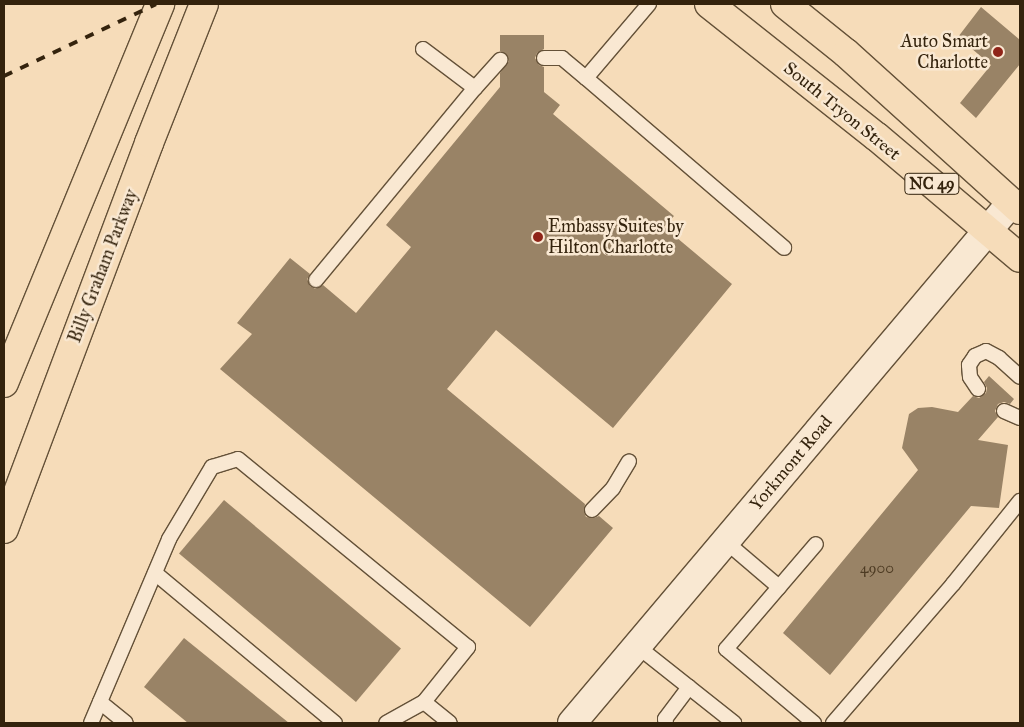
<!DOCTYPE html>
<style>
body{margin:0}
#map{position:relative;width:1024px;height:727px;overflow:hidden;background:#f6dcb9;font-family:"IM FELL Great Primer",serif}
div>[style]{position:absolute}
.building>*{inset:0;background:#998366;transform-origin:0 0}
.roads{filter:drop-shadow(1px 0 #645138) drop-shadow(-1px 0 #645138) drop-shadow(0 1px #645138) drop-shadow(0 -1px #645138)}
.lane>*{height:14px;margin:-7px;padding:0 7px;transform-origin:7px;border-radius:7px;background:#f9e8d2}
.secondary>*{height:28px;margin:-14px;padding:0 14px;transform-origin:14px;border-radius:14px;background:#f9e8d2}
.primary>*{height:28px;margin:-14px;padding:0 14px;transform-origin:14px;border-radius:14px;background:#f6dcb9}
.highway>*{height:28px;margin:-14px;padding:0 14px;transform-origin:14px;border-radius:14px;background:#f6dcb9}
.rail>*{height:4px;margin-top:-2px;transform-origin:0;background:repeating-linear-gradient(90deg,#34230d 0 9px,transparent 0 18px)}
.dots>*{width:14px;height:14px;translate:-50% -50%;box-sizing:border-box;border:2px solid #f9e8d2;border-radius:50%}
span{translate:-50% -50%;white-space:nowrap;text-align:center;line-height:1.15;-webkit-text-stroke:5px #f9e8d2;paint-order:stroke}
.number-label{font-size:15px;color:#4d3b23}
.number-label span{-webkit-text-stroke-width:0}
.shield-label span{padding:1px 4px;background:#f9e8d2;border:1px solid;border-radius:4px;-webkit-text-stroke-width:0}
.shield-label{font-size:16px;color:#34230d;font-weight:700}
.poi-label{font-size:18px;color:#34230d}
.right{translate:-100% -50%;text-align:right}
.left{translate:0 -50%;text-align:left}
.street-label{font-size:18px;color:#34230d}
.frame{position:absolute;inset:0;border:5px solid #34230d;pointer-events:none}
</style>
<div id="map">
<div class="building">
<div style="clip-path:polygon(981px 7px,1020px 40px,1020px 64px,976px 118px,960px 103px,991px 65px,958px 37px)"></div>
<div style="clip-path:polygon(500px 35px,544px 35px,544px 49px,537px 53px,535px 58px,539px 65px,544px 67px,544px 92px,560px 105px,553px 114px,674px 216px,664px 227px,732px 284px,613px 428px,496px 330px,447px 389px,585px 504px,584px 512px,586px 517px,594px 518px,599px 516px,613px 528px,530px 627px,220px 369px,252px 334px,237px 323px,290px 258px,310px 274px,307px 279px,310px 286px,315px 289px,323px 285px,356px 313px,411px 247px,386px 225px,500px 87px,500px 73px,509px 61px,506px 54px,500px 51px)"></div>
<div style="clip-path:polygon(989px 376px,1014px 399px,1010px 404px,1004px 402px,998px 404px,995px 411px,998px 417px,978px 440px,1008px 445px,999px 508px,971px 506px,830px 675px,783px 633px,918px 470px,902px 448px,909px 414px,918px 408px,932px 407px,958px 412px,973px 396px,979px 398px,986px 393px,987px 388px,984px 382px)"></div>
<div style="left:224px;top:500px;width:231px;height:70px;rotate:40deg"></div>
<div style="clip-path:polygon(184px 638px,289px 723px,188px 723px,144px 687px)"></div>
</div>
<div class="roads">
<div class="lane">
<div style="left:649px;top:4px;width:97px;rotate:130.4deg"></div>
<div style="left:586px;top:78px;width:261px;rotate:40.6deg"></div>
<div style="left:423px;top:49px;width:65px;rotate:36.9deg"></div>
<div style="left:475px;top:88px;width:38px;rotate:-48deg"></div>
<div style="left:544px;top:58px;width:18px"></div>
<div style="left:562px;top:58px;width:31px;rotate:40deg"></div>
<div style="left:316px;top:280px;width:249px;rotate:-50.4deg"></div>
<div style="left:978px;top:389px;width:14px;rotate:-124deg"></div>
<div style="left:970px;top:377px;width:12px;rotate:-95deg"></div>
<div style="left:969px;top:365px;width:11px;rotate:-56deg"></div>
<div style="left:975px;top:356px;width:12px;rotate:-24deg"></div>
<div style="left:986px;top:351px;width:15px;rotate:28deg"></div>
<div style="left:999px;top:358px;width:28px;rotate:42deg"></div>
<div style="left:1004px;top:411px;width:17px;rotate:24deg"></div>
<div style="left:592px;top:510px;width:30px;rotate:-46deg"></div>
<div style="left:613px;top:488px;width:31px;rotate:-59deg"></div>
<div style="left:725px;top:541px;width:71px;rotate:40.4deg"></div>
<div style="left:155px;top:573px;width:234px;rotate:39.8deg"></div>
<div style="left:637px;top:646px;width:124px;rotate:38.4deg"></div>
<div style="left:100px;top:702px;width:33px;rotate:39deg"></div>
<div style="left:424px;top:702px;width:33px;rotate:39deg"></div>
<div style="left:91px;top:723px;width:200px;rotate:-67deg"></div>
<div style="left:169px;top:539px;width:84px;rotate:-59.2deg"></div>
<div style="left:212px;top:467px;width:27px;rotate:-17deg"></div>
<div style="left:238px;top:459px;width:297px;rotate:39.3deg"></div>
<div style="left:468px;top:647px;width:70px;rotate:128.7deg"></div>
<div style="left:424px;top:702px;width:43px;rotate:151.1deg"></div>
<div style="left:666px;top:723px;width:4px;rotate:-104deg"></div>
<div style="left:665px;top:719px;width:40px;rotate:-53deg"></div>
<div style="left:814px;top:723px;width:115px;rotate:-139.9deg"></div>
<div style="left:726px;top:649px;width:138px;rotate:-49.4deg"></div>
<div style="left:833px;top:723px;width:184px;rotate:-49.2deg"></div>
<div style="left:953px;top:584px;width:107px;rotate:-51.1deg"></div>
</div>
<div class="secondary">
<div style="left:572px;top:723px;width:681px;rotate:-49.83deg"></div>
<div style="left:1011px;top:203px;width:10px;rotate:24deg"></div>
</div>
<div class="primary">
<div style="left:709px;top:4px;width:214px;rotate:38.4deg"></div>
<div style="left:877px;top:137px;width:187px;rotate:40.2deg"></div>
<div style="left:785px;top:4px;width:78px;rotate:38.8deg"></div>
<div style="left:846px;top:53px;width:234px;rotate:42.1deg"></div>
</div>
<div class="highway">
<div style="left:4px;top:383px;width:410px;rotate:-67.6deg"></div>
<div style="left:4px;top:529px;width:412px;rotate:-69.4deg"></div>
<div style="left:149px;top:143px;width:149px;rotate:-68.4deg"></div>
</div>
</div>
<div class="rail">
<div style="left:4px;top:76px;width:168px;rotate:-25.3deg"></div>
</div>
<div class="dots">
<div style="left:998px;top:52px;background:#8f2418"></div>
<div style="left:538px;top:237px;background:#8f2418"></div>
</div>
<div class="number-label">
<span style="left:877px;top:569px">4900</span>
</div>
<div class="shield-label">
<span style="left:932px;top:184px">NC 49</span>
</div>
<div class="poi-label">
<span class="right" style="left:988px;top:52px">Auto Smart<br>Charlotte</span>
<span class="left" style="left:548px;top:237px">Embassy Suites by<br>Hilton Charlotte</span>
</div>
<div class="street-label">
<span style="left:842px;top:111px;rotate:39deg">South Tryon Street</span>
<span style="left:103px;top:266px;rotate:-69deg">Billy Graham Parkway</span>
<span style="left:791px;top:463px;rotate:-50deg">Yorkmont Road</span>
</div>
<div class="frame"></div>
</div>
